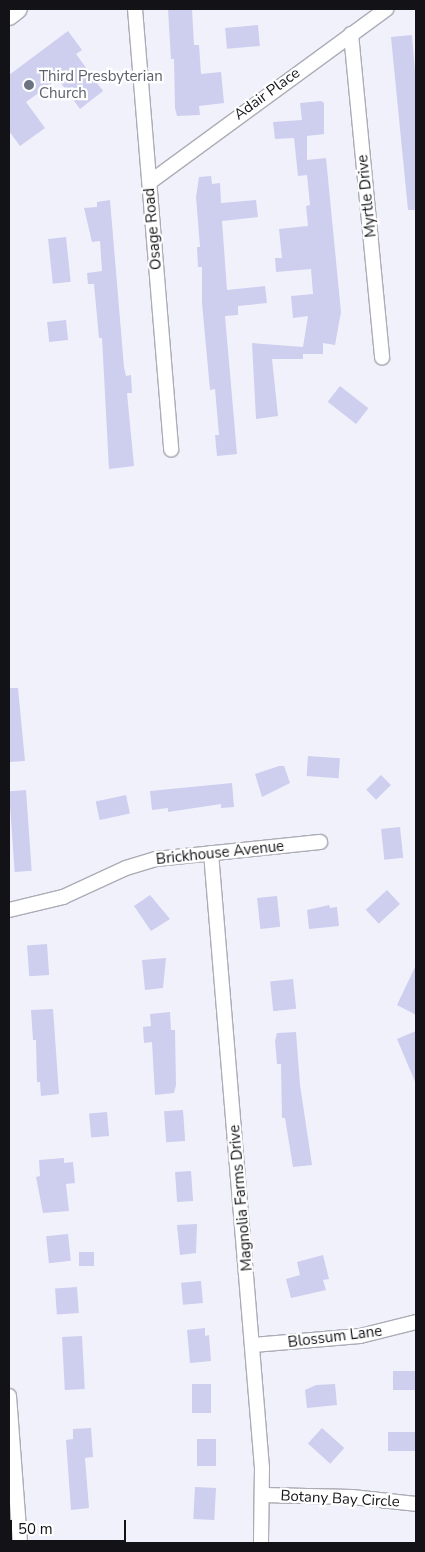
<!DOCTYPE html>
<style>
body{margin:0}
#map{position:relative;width:425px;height:1552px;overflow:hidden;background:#f1f1fc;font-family:"Nunito Sans",sans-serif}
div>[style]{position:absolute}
.building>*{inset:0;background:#ceceef;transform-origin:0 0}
.roads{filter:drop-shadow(1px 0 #abacb6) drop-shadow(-1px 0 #abacb6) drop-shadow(0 1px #abacb6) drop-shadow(0 -1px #abacb6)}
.minor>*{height:14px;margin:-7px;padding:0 7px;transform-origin:7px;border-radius:7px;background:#fff}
.tertiary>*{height:18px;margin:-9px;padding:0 9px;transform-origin:9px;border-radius:9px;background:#fff}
.dots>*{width:14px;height:14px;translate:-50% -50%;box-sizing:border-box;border:2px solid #fff;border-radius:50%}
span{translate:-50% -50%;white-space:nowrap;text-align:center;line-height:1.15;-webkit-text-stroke:4.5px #fff;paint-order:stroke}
.worship-label{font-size:15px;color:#5b616d}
.left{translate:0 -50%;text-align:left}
.street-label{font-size:15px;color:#131317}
.frame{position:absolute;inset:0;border:10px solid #131317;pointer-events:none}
.scale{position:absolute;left:10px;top:1520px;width:116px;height:22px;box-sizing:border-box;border:2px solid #131317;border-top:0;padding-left:6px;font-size:15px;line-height:18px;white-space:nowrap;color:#131317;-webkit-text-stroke:4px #fff;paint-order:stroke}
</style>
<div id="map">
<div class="building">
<div style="clip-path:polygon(168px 9px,192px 9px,194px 45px,199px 45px,201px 74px,221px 72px,224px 103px,199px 106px,200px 115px,177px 116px,175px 108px,174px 59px,171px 59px)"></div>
<div style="left:258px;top:25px;width:21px;height:33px;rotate:85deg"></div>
<div style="clip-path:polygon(68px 31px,82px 50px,76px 54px,103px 91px,80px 109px,58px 79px,26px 102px,45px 128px,20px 146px,9px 131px,9px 75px)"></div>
<div style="clip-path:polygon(412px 35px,416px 83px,416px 210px,408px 210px,391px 37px)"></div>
<div style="clip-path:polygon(321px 101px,324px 103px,324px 134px,307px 136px,307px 160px,326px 158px,341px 312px,335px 345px,323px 343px,323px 354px,303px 354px,303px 359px,272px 359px,278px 416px,256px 419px,252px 343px,303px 347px,308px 316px,293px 318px,291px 296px,313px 294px,311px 269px,276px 272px,275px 258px,282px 258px,279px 229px,308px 226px,306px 206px,310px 205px,307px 175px,298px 176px,294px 138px,275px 139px,273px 122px,302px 120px,300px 103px)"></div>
<div style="clip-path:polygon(211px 176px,212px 184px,220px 183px,221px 203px,256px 200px,258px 217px,222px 221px,227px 290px,265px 286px,267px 303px,238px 306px,238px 315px,225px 316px,237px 454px,217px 456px,215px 435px,219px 435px,215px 389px,210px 390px,202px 303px,202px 267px,198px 267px,197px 247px,200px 247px,196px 197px,199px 177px)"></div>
<div style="clip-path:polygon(110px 200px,124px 367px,126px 376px,131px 375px,132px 393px,127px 393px,134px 466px,109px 469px,102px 338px,99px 338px,94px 284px,88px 284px,87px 273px,102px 271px,100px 241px,92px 242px,84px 208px,97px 207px,97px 202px)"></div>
<div style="left:66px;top:237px;width:45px;height:18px;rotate:84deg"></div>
<div style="left:66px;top:320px;width:20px;height:19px;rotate:84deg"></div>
<div style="left:340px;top:386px;width:36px;height:20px;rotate:38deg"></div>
<div style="clip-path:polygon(9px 688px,18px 688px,25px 761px,9px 762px)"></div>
<div style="left:308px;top:756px;width:32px;height:20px;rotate:4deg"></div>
<div style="clip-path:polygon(279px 766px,284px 766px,290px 783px,262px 797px,255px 774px)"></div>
<div style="left:381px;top:775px;width:14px;height:21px;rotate:45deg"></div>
<div style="clip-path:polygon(232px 783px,234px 807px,221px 808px,221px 804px,168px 812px,168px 808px,152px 810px,150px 791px)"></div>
<div style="left:26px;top:790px;width:81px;height:17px;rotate:86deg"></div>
<div style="left:126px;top:795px;width:19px;height:31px;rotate:78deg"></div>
<div style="left:400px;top:827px;width:31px;height:19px;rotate:84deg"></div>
<div style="left:387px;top:890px;width:19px;height:29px;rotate:47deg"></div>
<div style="clip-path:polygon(150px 895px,170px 919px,151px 931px,134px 906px)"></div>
<div style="left:277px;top:896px;width:31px;height:20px;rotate:84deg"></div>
<div style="clip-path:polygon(329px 905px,330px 908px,337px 907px,339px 926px,309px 929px,307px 910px)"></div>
<div style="left:47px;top:944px;width:31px;height:20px;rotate:86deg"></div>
<div style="clip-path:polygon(166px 958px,163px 988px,145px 990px,142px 960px)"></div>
<div style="clip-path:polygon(416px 965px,416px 1015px,397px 1005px)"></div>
<div style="left:293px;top:979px;width:30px;height:23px;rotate:84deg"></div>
<div style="clip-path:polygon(53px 1009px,59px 1094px,41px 1096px,40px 1082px,37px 1082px,36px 1040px,33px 1040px,31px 1010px)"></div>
<div style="clip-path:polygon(170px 1012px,171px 1030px,175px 1030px,176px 1085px,174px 1093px,155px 1095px,152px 1042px,144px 1043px,143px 1027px,151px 1026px,150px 1014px)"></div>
<div style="clip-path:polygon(416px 1031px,416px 1084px,397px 1039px)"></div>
<div style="clip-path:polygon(296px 1032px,300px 1085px,312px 1165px,293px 1167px,285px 1118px,282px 1118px,281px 1064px,277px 1064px,275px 1041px,277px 1033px)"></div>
<div style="left:183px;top:1110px;width:31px;height:19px;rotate:86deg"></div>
<div style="left:107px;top:1112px;width:24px;height:18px;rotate:85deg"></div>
<div style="clip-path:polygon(64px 1158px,64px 1163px,73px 1162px,75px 1183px,66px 1184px,69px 1211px,43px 1213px,36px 1177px,40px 1176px,39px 1160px)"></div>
<div style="left:191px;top:1171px;width:30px;height:16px;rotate:86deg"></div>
<div style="clip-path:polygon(197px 1224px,196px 1253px,180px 1255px,177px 1225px)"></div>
<div style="left:68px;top:1234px;width:27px;height:22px;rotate:84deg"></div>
<div style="left:94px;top:1252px;width:14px;height:15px;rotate:90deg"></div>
<div style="clip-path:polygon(323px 1255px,329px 1279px,323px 1280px,326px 1290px,291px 1298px,286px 1279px,300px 1275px,297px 1262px)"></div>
<div style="left:201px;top:1281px;width:22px;height:20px;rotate:85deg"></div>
<div style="left:77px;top:1287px;width:26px;height:22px;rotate:86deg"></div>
<div style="clip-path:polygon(205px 1328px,205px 1336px,209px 1335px,211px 1361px,190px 1363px,187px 1330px)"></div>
<div style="left:82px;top:1336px;width:53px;height:20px;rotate:87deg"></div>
<div style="left:416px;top:1371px;width:19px;height:23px;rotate:90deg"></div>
<div style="left:211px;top:1384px;width:29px;height:19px;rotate:90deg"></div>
<div style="clip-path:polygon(335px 1384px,337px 1405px,307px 1408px,305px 1390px,316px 1385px)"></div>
<div style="clip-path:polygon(91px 1428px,93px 1457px,85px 1458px,89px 1508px,71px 1510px,66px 1440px,73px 1439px,73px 1429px)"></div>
<div style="left:322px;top:1428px;width:30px;height:21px;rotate:42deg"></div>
<div style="left:416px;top:1432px;width:19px;height:28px;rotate:90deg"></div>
<div style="left:197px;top:1439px;width:19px;height:27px"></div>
<div style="left:195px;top:1487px;width:21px;height:32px;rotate:3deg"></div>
</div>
<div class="roads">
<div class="minor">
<div style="left:135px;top:9px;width:442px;rotate:85.3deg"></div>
<div style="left:351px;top:34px;width:325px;rotate:84.5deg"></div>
<div style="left:150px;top:182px;width:293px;rotate:-36.2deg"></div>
<div style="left:211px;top:853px;width:617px;rotate:85.26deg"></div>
<div style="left:262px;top:1468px;width:75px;rotate:90.8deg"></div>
<div style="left:9px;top:910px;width:56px;rotate:-13.5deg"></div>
<div style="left:63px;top:897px;width:69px;rotate:-24.7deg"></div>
<div style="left:126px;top:868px;width:31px;rotate:-17deg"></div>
<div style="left:156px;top:859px;width:165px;rotate:-5.9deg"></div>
<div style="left:253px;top:1345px;width:107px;rotate:-4.8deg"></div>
<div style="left:360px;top:1336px;width:58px;rotate:-14deg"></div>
<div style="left:9px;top:1396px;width:147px;rotate:85.7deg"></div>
<div style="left:263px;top:1495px;width:89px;rotate:1.3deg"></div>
<div style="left:352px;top:1497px;width:64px;rotate:6.2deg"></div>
</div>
<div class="tertiary">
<div style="left:9px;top:16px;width:11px;rotate:-38deg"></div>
</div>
</div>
<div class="dots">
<div style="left:29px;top:85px;background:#6b7280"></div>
</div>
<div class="worship-label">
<span class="left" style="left:39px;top:85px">Third Presbyterian<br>Church</span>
</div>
<div class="street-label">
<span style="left:267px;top:94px;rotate:-36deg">Adair Place</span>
<span style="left:367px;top:196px;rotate:-96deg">Myrtle Drive</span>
<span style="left:153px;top:229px;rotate:-95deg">Osage Road</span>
<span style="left:220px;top:853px;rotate:-6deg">Brickhouse Avenue</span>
<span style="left:241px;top:1198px;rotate:-95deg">Magnolia Farms Drive</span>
<span style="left:335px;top:1337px;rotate:-7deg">Blossum Lane</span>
<span style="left:340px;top:1499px;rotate:3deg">Botany Bay Circle</span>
</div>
<div class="frame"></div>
<div class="scale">50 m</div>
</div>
